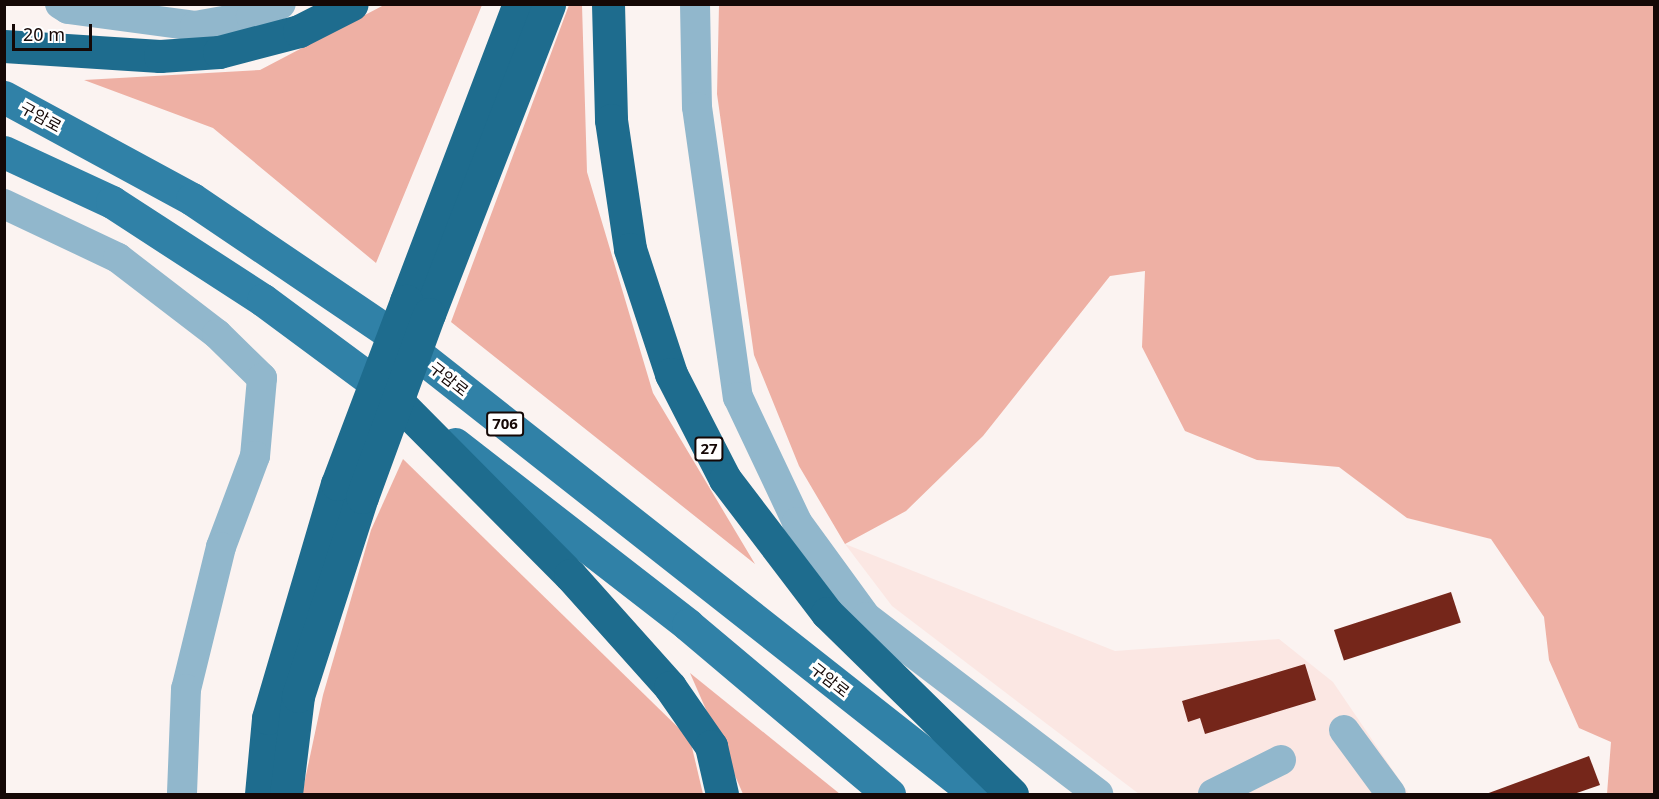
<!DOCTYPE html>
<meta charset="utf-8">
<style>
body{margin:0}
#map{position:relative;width:1659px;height:799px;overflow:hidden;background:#fbf3f1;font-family:"Noto Sans","Noto Sans KR",sans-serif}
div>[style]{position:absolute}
.built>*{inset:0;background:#fbe7e3}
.green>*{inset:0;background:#eeb0a4}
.building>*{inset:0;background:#75261a;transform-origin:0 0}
.minor>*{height:30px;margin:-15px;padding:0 15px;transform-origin:15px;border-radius:15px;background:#91b7cc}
.major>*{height:33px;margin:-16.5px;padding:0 16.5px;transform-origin:16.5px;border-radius:16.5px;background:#3081a7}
.highway>*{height:33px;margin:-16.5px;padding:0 16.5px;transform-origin:16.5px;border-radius:16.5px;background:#1e6c8e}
.highway-bridge>*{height:33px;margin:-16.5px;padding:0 16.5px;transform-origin:16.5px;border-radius:16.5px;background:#1e6c8e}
span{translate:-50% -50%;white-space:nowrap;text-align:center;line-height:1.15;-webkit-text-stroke:6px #fff;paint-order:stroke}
.shield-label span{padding:2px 4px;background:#fff;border:2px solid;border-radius:4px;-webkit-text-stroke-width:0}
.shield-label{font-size:15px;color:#150806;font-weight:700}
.street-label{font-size:16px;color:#150806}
.frame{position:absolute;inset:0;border:6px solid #150806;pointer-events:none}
.scale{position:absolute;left:12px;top:24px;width:80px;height:27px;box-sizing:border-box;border:3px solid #150806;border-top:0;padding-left:8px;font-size:18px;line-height:21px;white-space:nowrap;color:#150806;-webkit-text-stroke:4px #fff;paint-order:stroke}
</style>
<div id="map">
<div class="built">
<div style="clip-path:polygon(845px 544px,1115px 651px,1279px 639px,1333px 682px,1409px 794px,1139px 794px,892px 606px)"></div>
</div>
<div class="green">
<div style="clip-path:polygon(384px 5px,482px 5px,376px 263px,213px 128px,84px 80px,260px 70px)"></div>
<div style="clip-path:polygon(569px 5px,582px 5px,587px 172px,653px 393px,755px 564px,451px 322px)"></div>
<div style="clip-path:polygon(719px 5px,1654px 5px,1654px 794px,1607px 794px,1611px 742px,1579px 728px,1549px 660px,1544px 617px,1491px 539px,1407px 518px,1339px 467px,1257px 460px,1185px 431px,1142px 347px,1145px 271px,1110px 276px,983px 436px,906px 511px,845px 544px,799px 466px,754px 355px,717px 94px)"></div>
<div style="clip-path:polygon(403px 459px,690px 739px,703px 794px,302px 794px,323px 695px,371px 530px)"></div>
<div style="clip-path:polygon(690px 673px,840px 794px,743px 794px)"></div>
</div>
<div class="building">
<div style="left:1451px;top:592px;width:32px;height:123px;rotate:72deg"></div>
<div style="clip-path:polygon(1305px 664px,1316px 700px,1205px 734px,1200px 718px,1188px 722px,1182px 701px)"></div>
<div style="clip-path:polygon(1589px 756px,1600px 785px,1574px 794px,1486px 794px)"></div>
</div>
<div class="minor">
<div style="left:60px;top:4px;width:9px;rotate:32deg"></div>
<div style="left:68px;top:9px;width:128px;rotate:7.6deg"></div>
<div style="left:195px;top:26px;width:57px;rotate:-10.1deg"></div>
<div style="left:251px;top:16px;width:32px;rotate:-22deg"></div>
<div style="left:695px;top:4px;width:103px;rotate:88.9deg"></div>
<div style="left:697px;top:107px;width:293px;rotate:82deg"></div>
<div style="left:738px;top:397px;width:138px;rotate:64.7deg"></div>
<div style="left:797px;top:522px;width:117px;rotate:54deg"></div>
<div style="left:866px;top:617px;width:292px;rotate:37.3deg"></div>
<div style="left:4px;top:204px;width:126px;rotate:25.3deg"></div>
<div style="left:118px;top:258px;width:125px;rotate:37.5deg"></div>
<div style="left:217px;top:334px;width:63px;rotate:44.4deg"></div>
<div style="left:262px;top:378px;width:78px;rotate:95.1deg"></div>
<div style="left:255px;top:456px;width:97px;rotate:110.5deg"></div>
<div style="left:221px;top:547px;width:146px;rotate:103.8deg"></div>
<div style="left:186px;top:689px;width:105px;rotate:92.2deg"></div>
<div style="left:1344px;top:730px;width:79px;rotate:53.7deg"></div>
<div style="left:1213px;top:794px;width:76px;rotate:-26.6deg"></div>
</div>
<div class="major">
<div style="left:4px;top:97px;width:214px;rotate:28.5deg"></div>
<div style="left:192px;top:199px;width:248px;rotate:34.1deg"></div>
<div style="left:397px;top:338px;width:737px;rotate:38.22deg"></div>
<div style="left:4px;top:152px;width:119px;rotate:24.8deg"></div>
<div style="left:112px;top:202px;width:180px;rotate:33deg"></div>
<div style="left:263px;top:300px;width:168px;rotate:36.5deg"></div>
<div style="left:455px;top:444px;width:295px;rotate:37.8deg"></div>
<div style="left:688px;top:625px;width:263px;rotate:40.1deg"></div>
</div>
<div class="highway">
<div style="left:608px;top:4px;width:116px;rotate:88.5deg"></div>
<div style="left:611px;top:120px;width:130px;rotate:81.6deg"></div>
<div style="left:630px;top:249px;width:132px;rotate:71.8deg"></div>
<div style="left:671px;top:374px;width:118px;rotate:62.8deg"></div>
<div style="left:725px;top:479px;width:168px;rotate:52.7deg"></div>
<div style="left:827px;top:613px;width:259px;rotate:44.4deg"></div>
<div style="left:4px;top:46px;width:156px;rotate:3.7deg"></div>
<div style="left:160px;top:56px;width:59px;rotate:-3.9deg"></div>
<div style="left:219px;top:52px;width:83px;rotate:-14.7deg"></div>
<div style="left:299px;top:31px;width:59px;rotate:-27deg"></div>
<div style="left:406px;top:301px;width:318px;rotate:-69.2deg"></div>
<div style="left:429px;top:314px;width:332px;rotate:-68.8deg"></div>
<div style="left:387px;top:391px;width:260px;rotate:45.2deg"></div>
<div style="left:570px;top:575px;width:150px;rotate:48.2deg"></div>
<div style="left:670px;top:687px;width:72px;rotate:55.2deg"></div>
<div style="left:711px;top:746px;width:49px;rotate:77.1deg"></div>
<div style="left:261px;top:794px;width:76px;rotate:-84.7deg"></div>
<div style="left:268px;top:718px;width:244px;rotate:-73.6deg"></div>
<div style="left:286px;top:794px;width:99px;rotate:-83deg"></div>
<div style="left:298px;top:696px;width:209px;rotate:-72.2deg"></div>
</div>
<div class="highway-bridge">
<div style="left:337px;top:484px;width:196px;rotate:-69.3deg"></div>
<div style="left:362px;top:497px;width:195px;rotate:-69.9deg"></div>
</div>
<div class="shield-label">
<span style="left:505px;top:424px">706</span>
<span style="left:709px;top:449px">27</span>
</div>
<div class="street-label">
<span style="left:41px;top:117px;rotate:29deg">구암로</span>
<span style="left:449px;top:379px;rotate:38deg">구암로</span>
<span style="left:830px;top:680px;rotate:38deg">구암로</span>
</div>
<div class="frame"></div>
<div class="scale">20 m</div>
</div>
